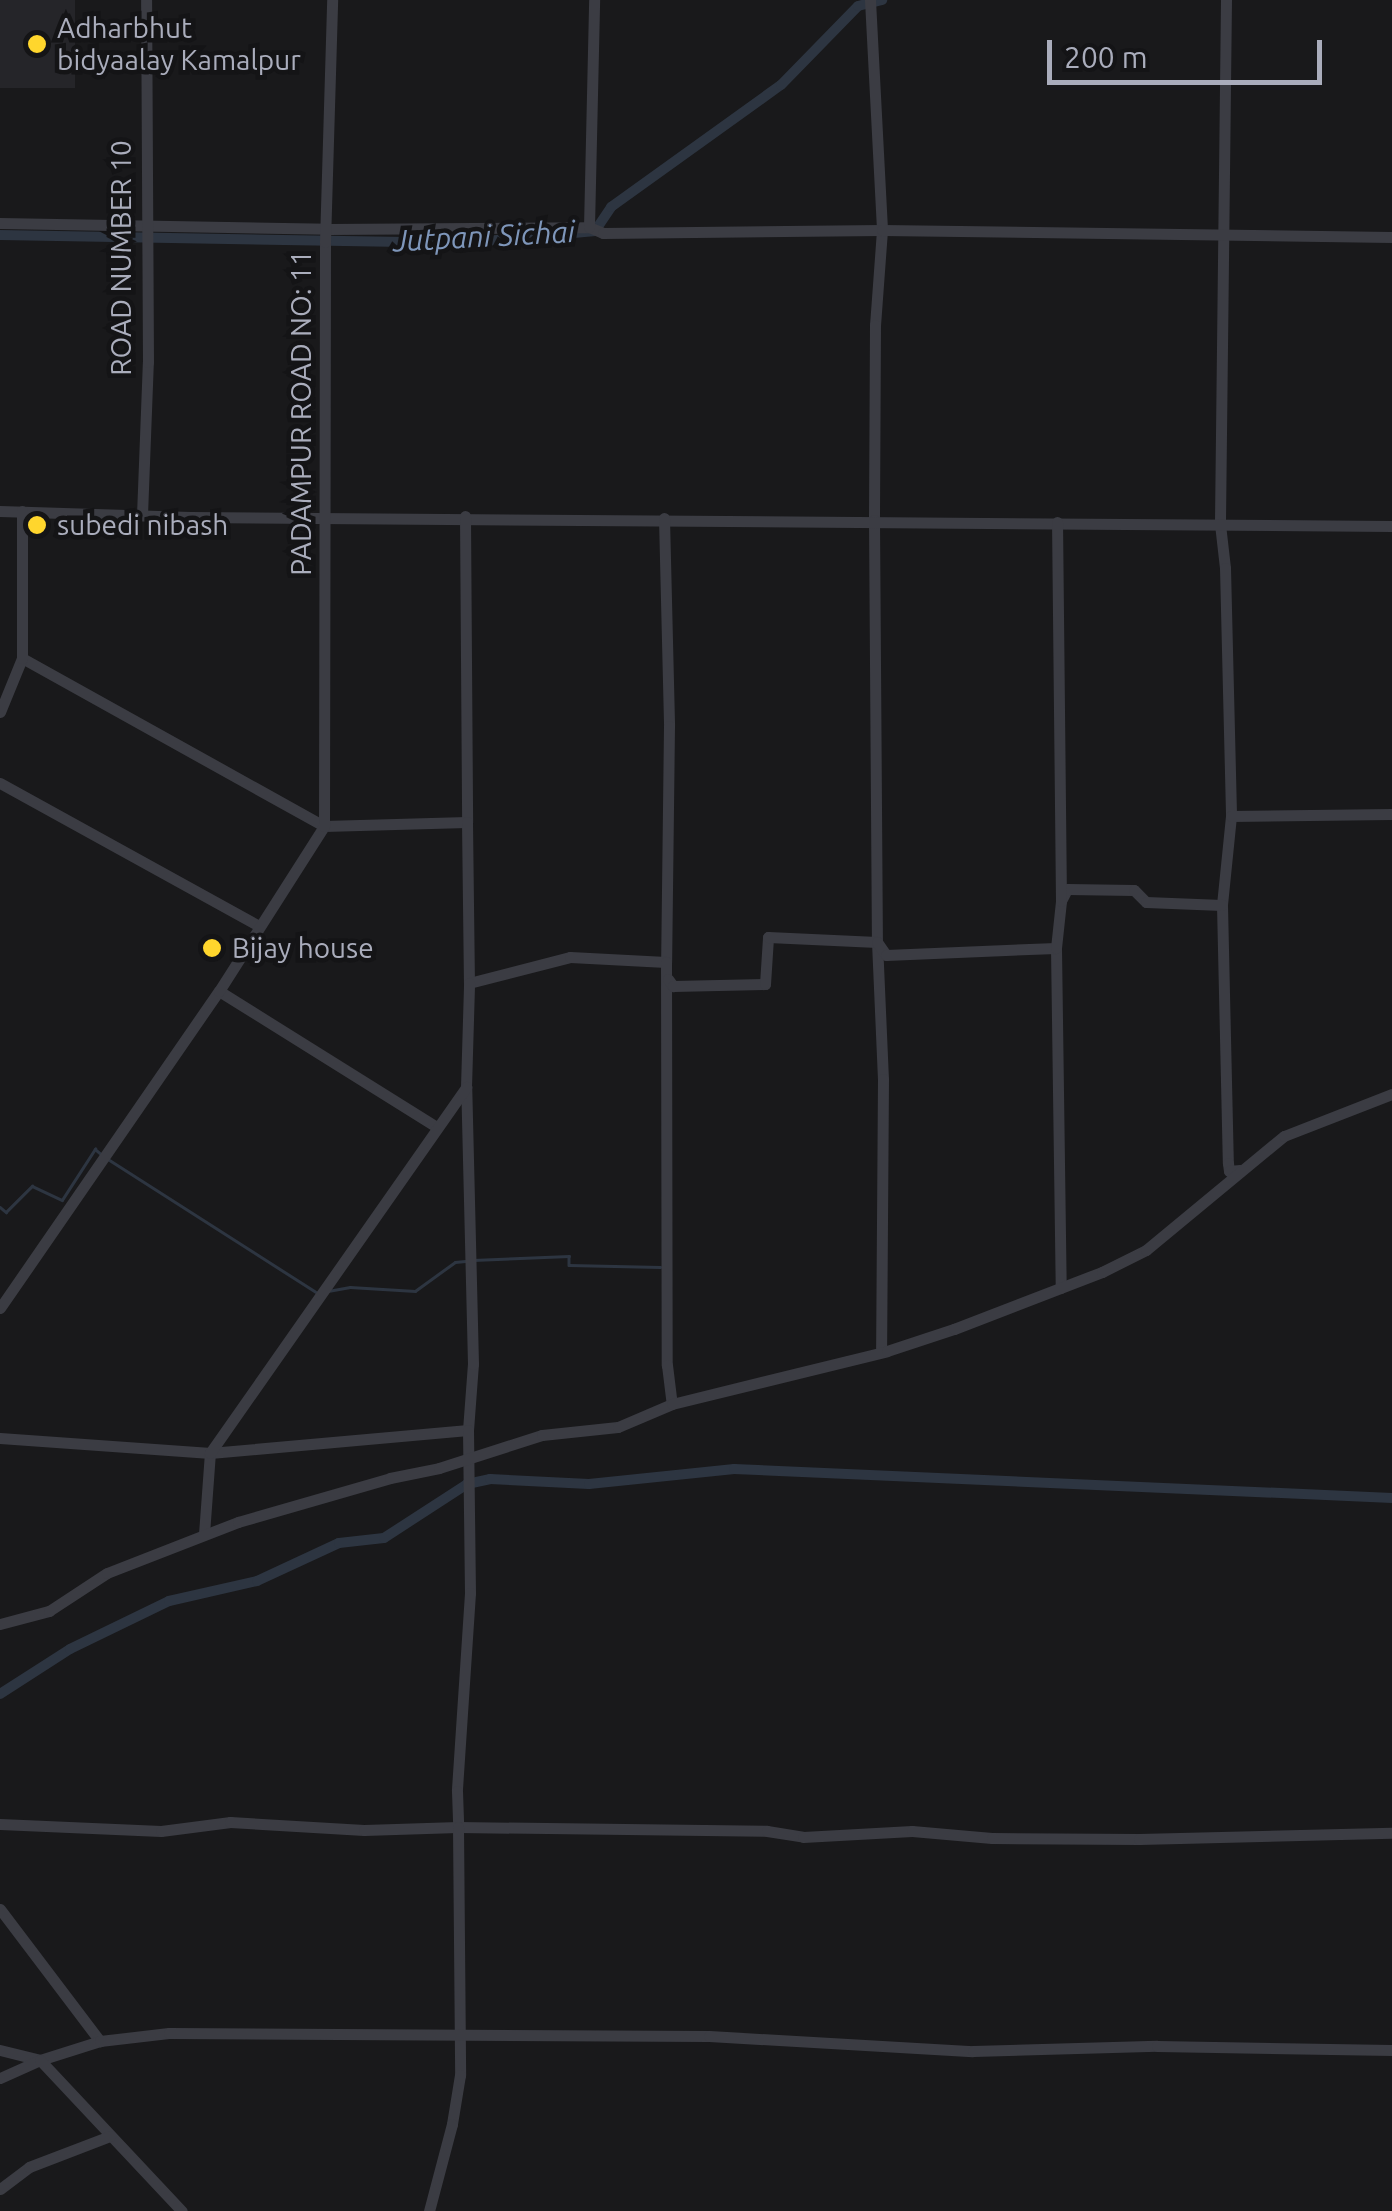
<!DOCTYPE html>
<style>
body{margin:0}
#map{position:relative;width:1392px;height:2211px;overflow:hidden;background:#19191b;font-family:Ubuntu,sans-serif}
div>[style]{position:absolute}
.built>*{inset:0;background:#252529;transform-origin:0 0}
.stream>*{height:2.5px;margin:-1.25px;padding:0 1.25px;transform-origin:1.25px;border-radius:1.25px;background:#2d3541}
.canal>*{height:10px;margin:-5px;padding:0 5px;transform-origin:5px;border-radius:5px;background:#2d3541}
.minor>*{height:11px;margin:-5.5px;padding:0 5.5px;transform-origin:5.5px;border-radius:5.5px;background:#3b3c43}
.dots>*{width:28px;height:28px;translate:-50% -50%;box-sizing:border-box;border:5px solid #141416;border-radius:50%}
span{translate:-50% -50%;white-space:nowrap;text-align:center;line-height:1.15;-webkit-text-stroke:9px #141416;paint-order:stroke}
.poi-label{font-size:28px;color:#aaadbc}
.left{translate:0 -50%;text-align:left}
.street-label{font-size:28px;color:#aaadbc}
.water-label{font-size:30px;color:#7e96ba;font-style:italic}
.scale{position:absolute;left:1047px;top:40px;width:275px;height:45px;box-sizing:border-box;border:5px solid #aaadbc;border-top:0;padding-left:12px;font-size:30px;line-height:35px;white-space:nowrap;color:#aaadbc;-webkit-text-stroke:8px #141416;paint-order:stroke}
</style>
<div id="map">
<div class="built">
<div style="left:0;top:0;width:75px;height:88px"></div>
</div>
<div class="stream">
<div style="left:108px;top:1159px;width:247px;rotate:32.6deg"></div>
<div style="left:0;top:1207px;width:8px;rotate:40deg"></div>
<div style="left:6px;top:1212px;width:37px;rotate:-45deg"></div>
<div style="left:32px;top:1186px;width:33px;rotate:25deg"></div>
<div style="left:62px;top:1200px;width:61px;rotate:-57.1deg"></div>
<div style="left:95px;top:1149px;width:8px;rotate:40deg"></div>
<div style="left:473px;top:1260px;width:96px;rotate:-2.4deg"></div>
<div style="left:569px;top:1256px;width:9px;rotate:90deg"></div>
<div style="left:569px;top:1265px;width:91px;rotate:1.3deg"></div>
<div style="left:328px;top:1291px;width:22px;rotate:-10deg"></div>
<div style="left:350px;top:1287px;width:65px;rotate:3.5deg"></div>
<div style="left:415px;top:1291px;width:49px;rotate:-35.9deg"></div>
<div style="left:455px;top:1262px;width:10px;rotate:-6deg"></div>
</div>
<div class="canal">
<div style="left:0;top:235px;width:465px;rotate:1deg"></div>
<div style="left:465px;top:243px;width:131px;rotate:-5.3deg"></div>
<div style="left:595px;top:231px;width:29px;rotate:-56deg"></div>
<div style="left:611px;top:207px;width:209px;rotate:-35.7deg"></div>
<div style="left:781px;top:85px;width:110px;rotate:-45.7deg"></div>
<div style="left:858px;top:6px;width:25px;rotate:-14deg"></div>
<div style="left:0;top:1694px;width:83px;rotate:-32.7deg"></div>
<div style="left:70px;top:1649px;width:110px;rotate:-25.9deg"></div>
<div style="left:169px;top:1601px;width:90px;rotate:-12.8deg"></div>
<div style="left:257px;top:1581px;width:90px;rotate:-24.9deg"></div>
<div style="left:339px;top:1543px;width:45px;rotate:-6.3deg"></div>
<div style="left:384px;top:1538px;width:99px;rotate:-33deg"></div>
<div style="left:467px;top:1484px;width:24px;rotate:-12deg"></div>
<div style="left:490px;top:1479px;width:99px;rotate:2.9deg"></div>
<div style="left:589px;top:1484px;width:146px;rotate:-5.9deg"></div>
<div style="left:734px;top:1469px;width:659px;rotate:2.52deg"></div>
</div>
<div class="minor">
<div style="left:870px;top:0;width:230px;rotate:87deg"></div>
<div style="left:882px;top:230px;width:95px;rotate:94.2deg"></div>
<div style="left:875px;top:325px;width:195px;rotate:90.3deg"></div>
<div style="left:874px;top:520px;width:422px;rotate:89.6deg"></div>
<div style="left:877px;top:942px;width:137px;rotate:87.5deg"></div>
<div style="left:883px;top:1079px;width:272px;rotate:90.4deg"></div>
<div style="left:1226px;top:0;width:524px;rotate:90.66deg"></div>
<div style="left:1220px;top:524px;width:44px;rotate:83.5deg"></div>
<div style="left:1225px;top:568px;width:248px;rotate:88.6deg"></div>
<div style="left:1231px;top:816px;width:89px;rotate:95.8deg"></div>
<div style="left:1222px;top:905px;width:258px;rotate:88.7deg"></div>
<div style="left:1228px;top:1163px;width:8px;rotate:83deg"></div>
<div style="left:1229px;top:1171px;width:11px;rotate:-5deg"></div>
<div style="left:0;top:223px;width:328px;rotate:1deg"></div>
<div style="left:328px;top:229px;width:261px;rotate:-0.4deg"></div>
<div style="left:589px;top:227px;width:15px;rotate:23deg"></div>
<div style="left:603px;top:233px;width:279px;rotate:-0.6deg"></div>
<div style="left:882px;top:230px;width:510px;rotate:0.79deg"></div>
<div style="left:589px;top:227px;width:227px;rotate:-88.7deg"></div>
<div style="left:0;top:511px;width:190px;rotate:1.8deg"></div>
<div style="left:190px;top:517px;width:1202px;rotate:0.43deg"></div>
<div style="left:142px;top:515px;width:153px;rotate:-87.8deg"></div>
<div style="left:148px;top:362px;width:362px;rotate:-90.3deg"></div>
<div style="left:465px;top:516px;width:306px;rotate:89.6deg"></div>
<div style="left:664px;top:518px;width:208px;rotate:88.6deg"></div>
<div style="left:669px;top:726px;width:236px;rotate:90.7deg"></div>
<div style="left:22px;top:658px;width:346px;rotate:29.1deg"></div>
<div style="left:324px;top:826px;width:143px;rotate:-1.6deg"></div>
<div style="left:467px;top:822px;width:161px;rotate:89.3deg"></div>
<div style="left:469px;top:983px;width:104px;rotate:-14.4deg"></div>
<div style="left:570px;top:957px;width:96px;rotate:3deg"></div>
<div style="left:666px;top:962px;width:403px;rotate:89.9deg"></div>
<div style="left:667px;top:1365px;width:39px;rotate:83deg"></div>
<div style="left:0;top:712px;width:58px;rotate:-67.8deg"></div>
<div style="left:22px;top:658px;width:147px;rotate:-90deg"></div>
<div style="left:0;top:783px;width:296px;rotate:28.9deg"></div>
<div style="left:1231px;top:816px;width:161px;rotate:-0.7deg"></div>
<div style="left:1062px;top:899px;width:11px;rotate:-63deg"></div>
<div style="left:1067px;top:889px;width:67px;rotate:0.9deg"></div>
<div style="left:1134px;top:890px;width:17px;rotate:45deg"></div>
<div style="left:1146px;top:902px;width:76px;rotate:2.3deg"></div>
<div style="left:1056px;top:948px;width:340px;rotate:89.2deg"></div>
<div style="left:668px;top:979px;width:9px;rotate:54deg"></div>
<div style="left:673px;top:986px;width:92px;rotate:-1.2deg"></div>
<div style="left:765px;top:984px;width:47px;rotate:-86.3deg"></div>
<div style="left:768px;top:937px;width:109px;rotate:2.6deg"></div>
<div style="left:877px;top:942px;width:16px;rotate:55deg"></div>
<div style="left:886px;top:955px;width:170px;rotate:-2.4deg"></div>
<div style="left:1056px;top:948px;width:47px;rotate:-83.9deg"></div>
<div style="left:1061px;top:901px;width:379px;rotate:-90.6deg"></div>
<div style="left:219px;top:991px;width:255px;rotate:32deg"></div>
<div style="left:0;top:1308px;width:385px;rotate:-55.4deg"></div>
<div style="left:219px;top:991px;width:196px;rotate:-57.5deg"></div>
<div style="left:324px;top:826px;width:584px;rotate:-89.9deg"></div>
<div style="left:325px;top:242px;width:242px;rotate:-88.3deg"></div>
<div style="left:468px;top:1430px;width:66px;rotate:-85.7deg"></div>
<div style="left:473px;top:1364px;width:277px;rotate:-91.4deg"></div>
<div style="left:466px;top:1087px;width:104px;rotate:-88.3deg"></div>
<div style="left:0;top:1438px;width:211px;rotate:4.1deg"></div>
<div style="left:210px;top:1453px;width:259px;rotate:-5.1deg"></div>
<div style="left:468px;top:1430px;width:163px;rotate:89.3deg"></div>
<div style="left:470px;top:1593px;width:198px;rotate:93.8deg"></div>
<div style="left:457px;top:1791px;width:36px;rotate:88deg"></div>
<div style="left:458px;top:1827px;width:309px;rotate:0.7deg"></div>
<div style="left:767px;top:1831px;width:36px;rotate:9deg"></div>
<div style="left:803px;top:1837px;width:109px;rotate:-3.2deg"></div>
<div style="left:912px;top:1831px;width:80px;rotate:5deg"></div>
<div style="left:992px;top:1838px;width:147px;rotate:0.4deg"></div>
<div style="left:1139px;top:1839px;width:253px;rotate:-1.4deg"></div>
<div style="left:204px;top:1534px;width:81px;rotate:-85.8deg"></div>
<div style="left:210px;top:1453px;width:447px;rotate:-55deg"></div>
<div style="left:0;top:1624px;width:51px;rotate:-14.9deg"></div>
<div style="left:49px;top:1611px;width:69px;rotate:-33.2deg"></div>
<div style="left:107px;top:1573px;width:141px;rotate:-21.3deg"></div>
<div style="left:238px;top:1522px;width:158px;rotate:-16.1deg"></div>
<div style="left:390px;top:1478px;width:50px;rotate:-11.5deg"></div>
<div style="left:439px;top:1468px;width:108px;rotate:-17.8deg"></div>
<div style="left:542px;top:1435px;width:76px;rotate:-6deg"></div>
<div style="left:618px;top:1427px;width:59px;rotate:-23.1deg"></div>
<div style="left:672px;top:1404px;width:221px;rotate:-13.8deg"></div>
<div style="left:887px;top:1351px;width:71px;rotate:-18.2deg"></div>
<div style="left:954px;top:1329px;width:159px;rotate:-21.1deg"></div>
<div style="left:1102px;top:1272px;width:49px;rotate:-26.6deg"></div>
<div style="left:1146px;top:1250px;width:179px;rotate:-39.6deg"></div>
<div style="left:1284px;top:1136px;width:116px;rotate:-21.3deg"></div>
<div style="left:0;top:1824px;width:161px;rotate:2.5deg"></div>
<div style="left:161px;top:1831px;width:70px;rotate:-7.4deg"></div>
<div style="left:230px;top:1822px;width:134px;rotate:3.4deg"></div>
<div style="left:364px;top:1830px;width:94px;rotate:-1.8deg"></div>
<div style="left:458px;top:1827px;width:248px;rotate:89.5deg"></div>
<div style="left:460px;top:2075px;width:50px;rotate:99.3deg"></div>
<div style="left:452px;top:2124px;width:90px;rotate:104.8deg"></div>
<div style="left:0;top:1909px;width:166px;rotate:52.9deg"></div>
<div style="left:0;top:2050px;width:41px;rotate:14deg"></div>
<div style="left:40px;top:2060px;width:63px;rotate:-17.6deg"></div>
<div style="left:100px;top:2041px;width:69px;rotate:-6.6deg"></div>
<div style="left:169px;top:2033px;width:540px;rotate:0.32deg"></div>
<div style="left:709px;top:2036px;width:264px;rotate:3.3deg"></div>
<div style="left:973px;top:2051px;width:184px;rotate:-1.6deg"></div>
<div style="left:1157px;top:2046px;width:235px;rotate:1deg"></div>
<div style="left:0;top:2078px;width:44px;rotate:-24.2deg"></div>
<div style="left:40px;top:2060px;width:207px;rotate:46.8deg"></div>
<div style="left:0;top:2189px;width:36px;rotate:-37deg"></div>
<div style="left:29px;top:2167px;width:87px;rotate:-20.9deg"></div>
</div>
<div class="dots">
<div style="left:37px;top:44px;background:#ffd62d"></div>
<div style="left:37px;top:525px;background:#ffd62d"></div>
<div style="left:212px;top:948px;background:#ffd62d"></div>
</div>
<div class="poi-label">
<span class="left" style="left:57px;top:44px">Adharbhut<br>bidyaalay Kamalpur</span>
<span class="left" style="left:57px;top:525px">subedi nibash</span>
<span class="left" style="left:232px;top:948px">Bijay house</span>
</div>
<div class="street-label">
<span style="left:121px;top:258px;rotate:-90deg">ROAD NUMBER 10</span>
<span style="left:301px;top:413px;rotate:-90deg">PADAMPUR ROAD NO: 11</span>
</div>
<div class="water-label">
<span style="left:484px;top:236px;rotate:-3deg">Jutpani Sichai</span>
</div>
<div class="scale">200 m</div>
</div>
